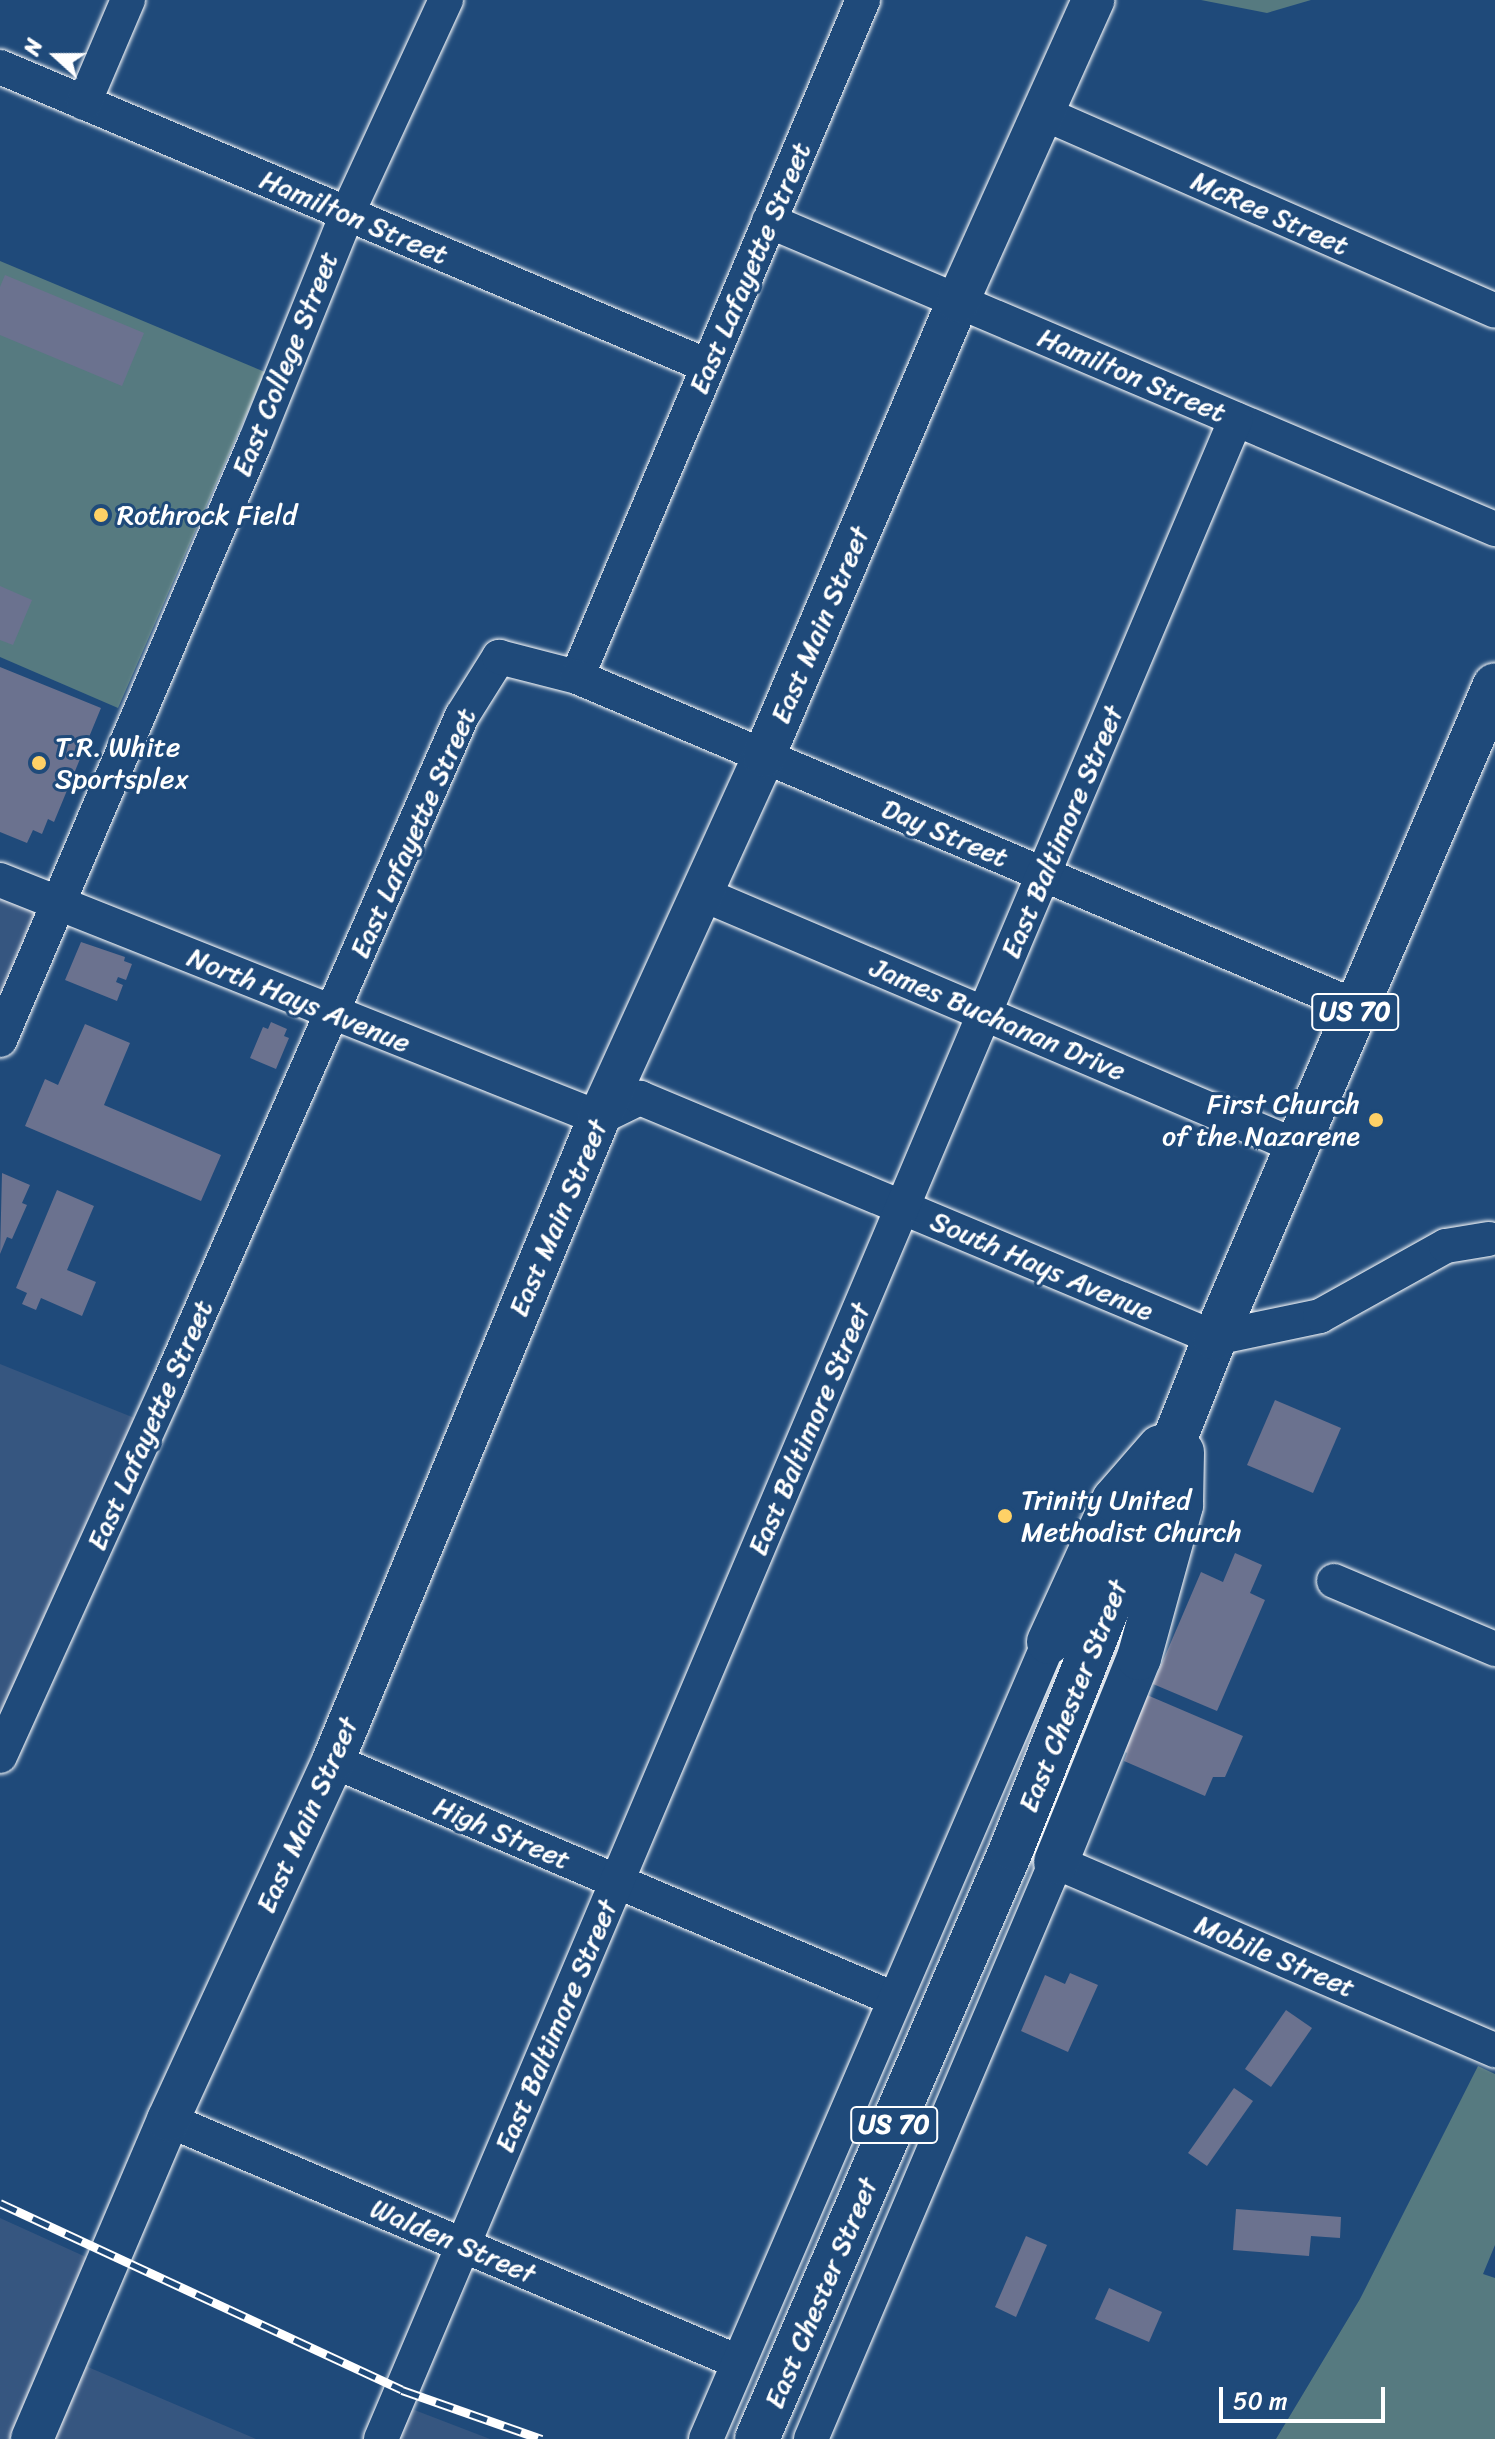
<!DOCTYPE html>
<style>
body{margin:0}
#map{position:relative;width:1495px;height:2439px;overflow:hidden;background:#1f4a7a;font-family:Sriracha,sans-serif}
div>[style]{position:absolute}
.built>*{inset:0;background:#365680}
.green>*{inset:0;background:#567a80}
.building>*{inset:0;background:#6b728f}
.roads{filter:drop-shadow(0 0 2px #fff) drop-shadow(0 0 2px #fff)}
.minor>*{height:34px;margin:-17px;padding:0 17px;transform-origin:17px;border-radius:17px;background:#1f4a7a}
.major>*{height:42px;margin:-21px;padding:0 21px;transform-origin:21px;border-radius:21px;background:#1f4a7a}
.highway>*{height:44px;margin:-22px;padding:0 22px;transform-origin:22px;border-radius:22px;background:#1f4a7a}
.rail>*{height:9px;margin-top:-4.5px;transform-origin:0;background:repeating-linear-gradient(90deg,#1f4a7a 0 18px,#fff 0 36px);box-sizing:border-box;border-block:2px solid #fff}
.dots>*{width:22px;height:22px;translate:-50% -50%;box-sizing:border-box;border:4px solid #1f4a7a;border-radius:50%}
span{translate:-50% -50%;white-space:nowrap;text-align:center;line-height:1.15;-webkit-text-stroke:6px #1f4a7a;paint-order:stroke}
.shield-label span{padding:2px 6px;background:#1f4a7a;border:2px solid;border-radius:6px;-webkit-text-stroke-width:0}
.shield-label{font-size:26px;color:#fff;font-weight:700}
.street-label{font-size:28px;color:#fff}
.poi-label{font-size:28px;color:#fff}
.left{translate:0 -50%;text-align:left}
.right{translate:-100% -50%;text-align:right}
.north{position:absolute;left:16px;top:16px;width:80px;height:80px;-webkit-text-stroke:6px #1f4a7a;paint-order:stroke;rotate:291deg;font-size:22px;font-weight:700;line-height:32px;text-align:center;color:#fff}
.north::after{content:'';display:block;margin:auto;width:28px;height:36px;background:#fff;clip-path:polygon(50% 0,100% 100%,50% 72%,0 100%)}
.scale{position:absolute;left:1219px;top:2387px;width:166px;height:36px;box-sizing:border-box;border:4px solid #fff;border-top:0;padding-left:10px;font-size:24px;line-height:28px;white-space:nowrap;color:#fff;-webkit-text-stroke:6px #1f4a7a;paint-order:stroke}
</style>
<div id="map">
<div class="built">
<div style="clip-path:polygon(0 892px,47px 911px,0 1020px)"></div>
<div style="clip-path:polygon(0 1364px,142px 1421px,0 1740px)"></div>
<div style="clip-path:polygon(0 2218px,97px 2262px,60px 2355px,256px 2439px,0 2439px)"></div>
<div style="clip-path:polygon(404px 2406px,490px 2439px,391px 2439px)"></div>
</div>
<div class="green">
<div style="clip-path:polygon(1201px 0,1311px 0,1267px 13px)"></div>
<div style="clip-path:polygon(0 261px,265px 372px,118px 708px,0 657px)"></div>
<div style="clip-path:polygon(1478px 2066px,1495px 2074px,1495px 2245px,1483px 2274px,1495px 2278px,1495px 2439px,1276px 2439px,1360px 2299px)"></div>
</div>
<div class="building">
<div style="clip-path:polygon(5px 275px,144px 333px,122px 386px,0 335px,0 287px)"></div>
<div style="clip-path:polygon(0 586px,32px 600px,13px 645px,0 640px)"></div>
<div style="clip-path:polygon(0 667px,101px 708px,54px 822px,48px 819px,42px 834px,33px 830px,27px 843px,0 832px)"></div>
<div style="clip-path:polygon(81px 942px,125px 957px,124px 961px,132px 964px,126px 980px,118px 977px,116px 982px,123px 985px,117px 1001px,65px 980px)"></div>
<div style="clip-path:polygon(271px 1022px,287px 1029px,284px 1036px,289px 1038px,276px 1069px,250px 1058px,263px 1027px,268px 1029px)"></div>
<div style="clip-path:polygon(85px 1024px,130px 1043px,104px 1105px,221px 1155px,201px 1201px,25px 1126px,45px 1079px,58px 1085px)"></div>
<div style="clip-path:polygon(2px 1173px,30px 1185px,22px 1203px,27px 1205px,12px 1239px,7px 1237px,0 1254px)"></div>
<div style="clip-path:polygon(57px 1190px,94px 1206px,67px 1270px,96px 1282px,82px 1316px,41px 1298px,36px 1310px,22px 1304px,27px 1293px,16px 1288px)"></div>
<div style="clip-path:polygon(1275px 1400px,1341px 1428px,1313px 1493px,1247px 1465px)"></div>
<div style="clip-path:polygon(1235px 1553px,1262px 1565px,1250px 1593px,1265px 1600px,1217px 1711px,1153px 1684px,1201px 1572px,1223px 1582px)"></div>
<div style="clip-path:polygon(1147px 1695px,1243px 1736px,1225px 1777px,1213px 1777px,1205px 1796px,1124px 1761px,1127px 1753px,1123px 1751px)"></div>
<div style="clip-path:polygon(1070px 1973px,1098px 1985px,1068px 2052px,1021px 2031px,1045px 1975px,1065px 1984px)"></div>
<div style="clip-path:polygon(1286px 2010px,1312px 2028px,1271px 2087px,1245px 2069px)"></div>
<div style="clip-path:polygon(1234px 2088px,1253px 2101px,1207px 2166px,1188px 2153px)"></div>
<div style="clip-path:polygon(1236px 2209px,1341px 2217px,1340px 2238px,1311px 2236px,1309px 2256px,1233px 2250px)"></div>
<div style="clip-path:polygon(1026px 2236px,1047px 2245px,1016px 2317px,995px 2307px)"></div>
<div style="clip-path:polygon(1109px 2288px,1162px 2312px,1149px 2342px,1095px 2319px)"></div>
</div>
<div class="roads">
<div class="minor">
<div style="left:0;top:67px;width:769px;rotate:22.9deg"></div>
<div style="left:84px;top:103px;width:112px;rotate:-66.9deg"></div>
<div style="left:1045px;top:114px;width:491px;rotate:23.6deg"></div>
<div style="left:769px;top:221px;width:789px;rotate:22.99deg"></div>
<div style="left:577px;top:677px;width:735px;rotate:-67.1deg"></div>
<div style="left:0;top:880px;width:645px;rotate:21.67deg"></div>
<div style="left:599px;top:1118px;width:46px;rotate:-26deg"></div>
<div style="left:640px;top:1098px;width:623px;rotate:22.66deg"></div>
<div style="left:1215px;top:1338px;width:107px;rotate:-11.8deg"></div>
<div style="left:1320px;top:1316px;width:144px;rotate:-29.1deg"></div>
<div style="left:1446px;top:1246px;width:43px;rotate:-9.5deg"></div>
<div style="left:700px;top:893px;width:647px;rotate:23deg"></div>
<div style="left:0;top:1040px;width:650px;rotate:-66.91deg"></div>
<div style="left:255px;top:442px;width:246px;rotate:-68deg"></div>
<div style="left:347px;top:214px;width:236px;rotate:-65.2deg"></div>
<div style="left:1334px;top:1581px;width:175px;rotate:22.9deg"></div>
<div style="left:0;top:1756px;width:404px;rotate:-65.6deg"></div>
<div style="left:167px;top:1388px;width:734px;rotate:-66.3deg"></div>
<div style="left:462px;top:716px;width:70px;rotate:-57.9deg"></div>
<div style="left:499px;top:657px;width:81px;rotate:14.4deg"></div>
<div style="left:577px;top:677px;width:847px;rotate:22.93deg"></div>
<div style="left:333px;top:1761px;width:607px;rotate:22.98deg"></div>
<div style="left:168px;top:2120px;width:619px;rotate:23deg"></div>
<div style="left:381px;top:2439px;width:2193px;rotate:-67.06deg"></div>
<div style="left:706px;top:2439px;width:868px;rotate:-66.71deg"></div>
<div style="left:811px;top:2439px;width:627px;rotate:-66.99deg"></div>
<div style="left:1056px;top:1862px;width:478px;rotate:23.2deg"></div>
</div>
<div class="major">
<div style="left:32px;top:2439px;width:347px;rotate:-66.9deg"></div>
<div style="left:168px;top:2120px;width:395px;rotate:-65.3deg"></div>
<div style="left:333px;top:1761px;width:696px;rotate:-67.53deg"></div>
<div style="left:599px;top:1118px;width:398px;rotate:-65.5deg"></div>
<div style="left:764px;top:756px;width:495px;rotate:-66.9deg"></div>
<div style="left:958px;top:301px;width:330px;rotate:-65.8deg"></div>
</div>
<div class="highway">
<div style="left:1049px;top:1642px;width:156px;rotate:-65.4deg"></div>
<div style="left:1114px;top:1500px;width:70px;rotate:-49deg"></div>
<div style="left:1056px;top:1862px;width:220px;rotate:-67.9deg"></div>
<div style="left:1139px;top:1658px;width:159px;rotate:-74.6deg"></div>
<div style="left:1181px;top:1505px;width:53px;rotate:-88.9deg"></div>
<div style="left:757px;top:2439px;width:644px;rotate:-66.66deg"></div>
<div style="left:1012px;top:1848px;width:549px;rotate:-68.3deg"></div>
<div style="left:1215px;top:1338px;width:710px;rotate:-66.79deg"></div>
</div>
</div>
<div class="rail">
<div style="left:0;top:2203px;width:443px;rotate:24.9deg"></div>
<div style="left:402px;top:2390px;width:148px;rotate:19.3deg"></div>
</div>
<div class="dots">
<div style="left:101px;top:515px;background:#ffd166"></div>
<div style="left:39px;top:763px;background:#ffd166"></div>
<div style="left:1376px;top:1120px;background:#ffd166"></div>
<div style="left:1005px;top:1516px;background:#ffd166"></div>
</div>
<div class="shield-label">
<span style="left:1355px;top:1012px">US 70</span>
<span style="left:894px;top:2125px">US 70</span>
</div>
<div class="street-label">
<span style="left:1270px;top:213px;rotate:24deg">McRee Street</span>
<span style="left:354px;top:217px;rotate:23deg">Hamilton Street</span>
<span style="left:750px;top:268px;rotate:-67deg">East Lafayette Street</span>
<span style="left:285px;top:364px;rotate:-68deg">East College Street</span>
<span style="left:1132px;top:375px;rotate:23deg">Hamilton Street</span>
<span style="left:820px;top:625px;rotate:-67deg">East Main Street</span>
<span style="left:1062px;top:832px;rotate:-67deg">East Baltimore Street</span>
<span style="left:413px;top:833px;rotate:-66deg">East Lafayette Street</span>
<span style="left:945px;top:833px;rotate:23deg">Day Street</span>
<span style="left:299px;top:1000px;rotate:22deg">North Hays Avenue</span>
<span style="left:998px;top:1019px;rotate:23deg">James Buchanan Drive</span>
<span style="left:558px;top:1218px;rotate:-67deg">East Main Street</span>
<span style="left:1042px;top:1266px;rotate:23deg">South Hays Avenue</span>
<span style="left:150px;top:1425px;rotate:-66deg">East Lafayette Street</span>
<span style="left:809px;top:1429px;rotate:-67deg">East Baltimore Street</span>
<span style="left:1073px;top:1696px;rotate:-68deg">East Chester Street</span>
<span style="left:307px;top:1815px;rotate:-66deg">East Main Street</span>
<span style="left:502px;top:1833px;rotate:23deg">High Street</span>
<span style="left:1275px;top:1956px;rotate:23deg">Mobile Street</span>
<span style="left:556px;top:2026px;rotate:-67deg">East Baltimore Street</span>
<span style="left:453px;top:2241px;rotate:23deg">Walden Street</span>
<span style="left:821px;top:2293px;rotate:-67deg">East Chester Street</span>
</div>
<div class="poi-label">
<span class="left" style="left:117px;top:515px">Rothrock Field</span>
<span class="left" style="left:55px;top:763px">T.R. White<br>Sportsplex</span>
<span class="right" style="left:1360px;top:1120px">First Church<br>of the Nazarene</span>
<span class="left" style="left:1021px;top:1516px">Trinity United<br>Methodist Church</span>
</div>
<div class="north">N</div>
<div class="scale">50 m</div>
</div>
